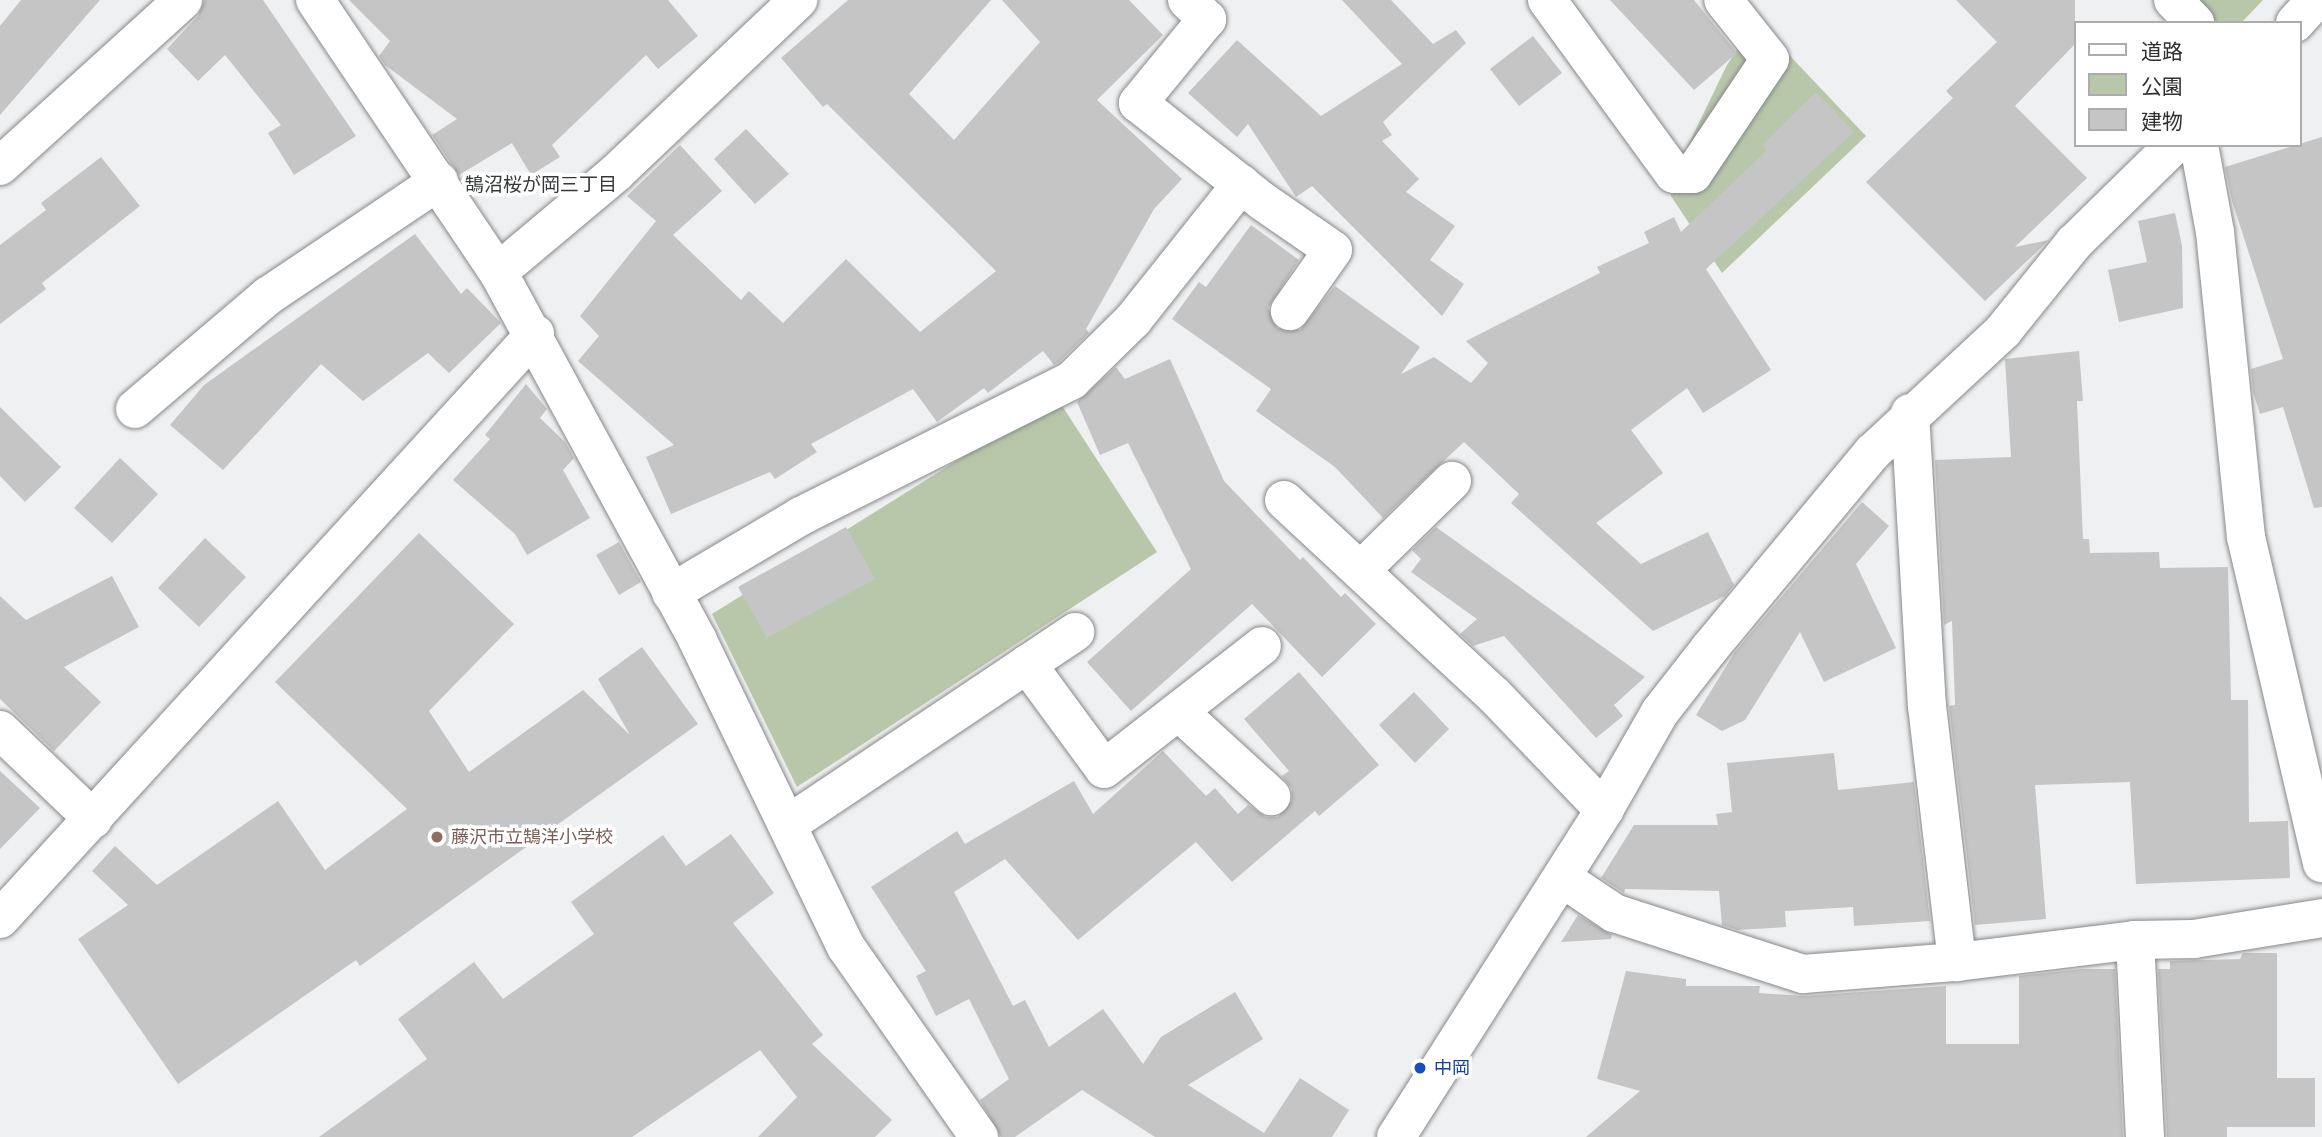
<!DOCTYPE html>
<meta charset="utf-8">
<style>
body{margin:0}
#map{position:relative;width:2322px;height:1137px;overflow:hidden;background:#eff0f1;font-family:Raleway,"Noto Sans JP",sans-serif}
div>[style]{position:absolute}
.green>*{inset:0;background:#b8c7aa}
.building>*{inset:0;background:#c5c5c6}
.roads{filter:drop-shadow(0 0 2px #87888a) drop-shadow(0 0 2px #87888a)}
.minor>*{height:38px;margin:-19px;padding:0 19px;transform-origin:19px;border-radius:19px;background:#fff}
.dots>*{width:19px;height:19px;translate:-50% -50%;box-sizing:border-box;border:4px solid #fff;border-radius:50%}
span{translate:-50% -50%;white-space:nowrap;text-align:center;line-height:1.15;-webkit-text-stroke:7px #fff;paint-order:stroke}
.education-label{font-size:18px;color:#785e54}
.left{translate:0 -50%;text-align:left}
.transit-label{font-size:18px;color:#164399}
.neighbourhood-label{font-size:19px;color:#353738}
.legend{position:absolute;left:2074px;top:21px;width:228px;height:126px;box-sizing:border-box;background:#fff;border:2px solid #acacad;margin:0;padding:9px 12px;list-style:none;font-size:21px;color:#303031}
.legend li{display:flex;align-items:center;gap:14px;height:35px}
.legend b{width:35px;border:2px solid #acacad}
</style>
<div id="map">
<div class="green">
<div style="clip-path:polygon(2193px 0,2263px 0,2241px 23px,2214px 23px)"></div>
<div style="clip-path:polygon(1757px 21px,1866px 136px,1722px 273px,1671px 196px,1674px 174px,1727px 65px)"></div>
<div style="clip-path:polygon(1057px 398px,1157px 552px,797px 787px,712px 614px)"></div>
</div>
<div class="building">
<div style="clip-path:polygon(21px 0,100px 0,0 115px,0 26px)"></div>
<div style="clip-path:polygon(204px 0,263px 0,356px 136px,294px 175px,268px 133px,281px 125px,225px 55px,198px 81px,167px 49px,198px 16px)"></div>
<div style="clip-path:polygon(349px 0,668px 0,698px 36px,658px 69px,646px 55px,552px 145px,560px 157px,531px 175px,512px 143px,459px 175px,432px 135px,457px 119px,385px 65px,379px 56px,390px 41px)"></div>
<div style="clip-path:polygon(848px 0,991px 0,909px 94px,954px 140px,1040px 42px,1002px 0,1129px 0,1163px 35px,1097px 100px,1182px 179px,1154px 209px,1086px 329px,1089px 333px,1059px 362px,1054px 365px,1043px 351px,988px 393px,984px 388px,937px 422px,913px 389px,811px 444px,817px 452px,775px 479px,770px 472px,671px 514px,646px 457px,674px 445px,578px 361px,599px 336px,580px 316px,656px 221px,627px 196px,680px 145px,722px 191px,673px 235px,741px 300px,749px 291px,783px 323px,846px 259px,920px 332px,996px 271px,827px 104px,823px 107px,781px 58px)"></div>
<div style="clip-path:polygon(1342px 0,1391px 0,1433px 44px,1456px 30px,1466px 43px,1383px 122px,1392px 135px,1382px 141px,1419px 179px,1406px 192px,1455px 226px,1430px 260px,1464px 284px,1442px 316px,1312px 186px,1296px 197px,1248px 124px,1237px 137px,1188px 93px,1237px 40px,1321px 116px,1402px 64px)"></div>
<div style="clip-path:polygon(1610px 0,1694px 0,1737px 53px,1694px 90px)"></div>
<div style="clip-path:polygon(1956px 0,2075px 0,2075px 44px,2015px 106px,2087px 178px,2015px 247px,2049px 240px,1985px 301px,1866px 182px,1953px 98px,1946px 91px,1997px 42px)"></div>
<div style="clip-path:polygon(1533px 36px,1562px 73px,1519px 106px,1490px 69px)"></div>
<div style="clip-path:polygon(1816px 92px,1854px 132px,1706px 269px,1771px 370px,1703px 413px,1687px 388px,1631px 430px,1663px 473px,1596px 523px,1641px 564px,1708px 532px,1734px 585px,1725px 596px,1653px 631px,1511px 503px,1519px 494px,1464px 442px,1383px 518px,1335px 467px,1256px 411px,1271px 389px,1172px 319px,1199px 282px,1206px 287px,1251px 225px,1299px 260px,1268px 308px,1277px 328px,1300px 330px,1335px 286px,1420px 347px,1401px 374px,1434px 357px,1471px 383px,1488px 363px,1466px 341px,1600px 273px,1597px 267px,1649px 243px,1644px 232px,1674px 217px,1681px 232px,1767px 150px,1762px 145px)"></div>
<div style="clip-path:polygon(746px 129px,789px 174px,755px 204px,714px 159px)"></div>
<div style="clip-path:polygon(2322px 137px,2322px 507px,2314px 508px,2283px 407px,2260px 414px,2253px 392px,2251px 369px,2283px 359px,2232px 201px,2225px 167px)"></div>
<div style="clip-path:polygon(101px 157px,140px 206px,42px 283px,46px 289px,0 324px,0 245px,46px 210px,41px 203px)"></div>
<div style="clip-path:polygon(2175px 213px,2182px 246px,2183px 308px,2119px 322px,2108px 270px,2147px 262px,2138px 221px)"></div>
<div style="clip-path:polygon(415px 234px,461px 294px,467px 288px,501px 323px,449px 373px,428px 353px,363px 401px,321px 364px,223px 470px,170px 425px,204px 385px)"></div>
<div style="clip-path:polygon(2079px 351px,2083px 401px,2077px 401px,2083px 539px,2089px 539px,2090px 553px,2159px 552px,2160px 568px,2228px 567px,2231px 700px,2248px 700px,2249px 822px,2288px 821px,2290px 878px,2136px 884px,2130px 782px,2035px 785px,2046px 919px,1975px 925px,1949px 706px,1955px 705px,1952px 621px,1944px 625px,1935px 460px,2011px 457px,2005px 359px)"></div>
<div style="clip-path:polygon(1170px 359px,1224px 481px,1300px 560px,1303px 557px,1341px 597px,1345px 593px,1376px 624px,1322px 677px,1252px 604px,1131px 711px,1087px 662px,1191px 569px,1128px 443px,1100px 455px,1077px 402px,1116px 367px,1125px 379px)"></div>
<div style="clip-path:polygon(526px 384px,547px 409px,540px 418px,565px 442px,574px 458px,563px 470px,590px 518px,527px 555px,515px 534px,453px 480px,490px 439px,485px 435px)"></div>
<div style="clip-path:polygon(0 407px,61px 467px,25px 502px,0 476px)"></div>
<div style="clip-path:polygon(120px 458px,158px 494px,112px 543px,74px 508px)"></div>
<div style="clip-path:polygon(1862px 502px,1889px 526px,1856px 564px,1896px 648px,1824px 682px,1800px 632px,1745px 720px,1722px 731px,1696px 715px,1735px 652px)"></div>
<div style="clip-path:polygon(846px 527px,875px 579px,767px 638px,738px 587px)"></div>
<div style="clip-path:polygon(1436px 527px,1645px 677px,1614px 705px,1623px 716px,1596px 738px,1504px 636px,1473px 646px,1460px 634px,1477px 619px,1411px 572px,1421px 559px,1412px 550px)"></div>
<div style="clip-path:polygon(419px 533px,514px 624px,429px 711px,469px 772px,583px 690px,630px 735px,598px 679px,642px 647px,698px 724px,360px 966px,356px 960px,178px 1084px,78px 939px,128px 905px,92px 871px,115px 846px,157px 885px,278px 801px,325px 870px,407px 809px,275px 682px)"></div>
<div style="clip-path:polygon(205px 538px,246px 577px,199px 627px,158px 588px)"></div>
<div style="clip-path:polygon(619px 542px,641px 582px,619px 595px,596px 555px)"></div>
<div style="clip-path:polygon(112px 576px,139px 627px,64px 667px,101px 702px,54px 751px,0 699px,0 596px,26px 620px)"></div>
<div style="clip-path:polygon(1299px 672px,1379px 765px,1319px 816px,1315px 811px,1232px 882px,1196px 842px,1078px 940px,1005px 859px,954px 892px,1013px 1006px,1025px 1000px,1049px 1047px,1103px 1009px,1143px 1064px,1161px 1037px,1235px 992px,1263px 1039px,1188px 1085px,1264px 1133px,1300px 1078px,1349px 1110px,1332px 1137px,1155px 1137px,1082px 1090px,1015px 1137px,1001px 1137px,980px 1100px,1009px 1079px,969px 999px,936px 1016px,916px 976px,926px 971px,871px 887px,957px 831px,965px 844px,1074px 781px,1093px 814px,1163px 751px,1206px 796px,1215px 788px,1238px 814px,1248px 805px,1266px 817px,1278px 817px,1292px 801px,1292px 789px,1282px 776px,1289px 771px,1244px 719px)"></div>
<div style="clip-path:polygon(1414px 692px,1449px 729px,1415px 763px,1379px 725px)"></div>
<div style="clip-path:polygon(1834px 753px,1838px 790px,1914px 782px,1930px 921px,1854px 926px,1853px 907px,1785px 911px,1786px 927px,1738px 930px,1722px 925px,1719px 891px,1625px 889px,1624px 893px,1601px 878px,1634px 825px,1718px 825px,1716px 814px,1732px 812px,1727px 763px)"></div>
<div style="clip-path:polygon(0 771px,40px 808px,0 849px)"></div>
<div style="clip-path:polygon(731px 834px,774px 893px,733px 923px,823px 1035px,812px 1044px,892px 1120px,875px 1137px,758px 1137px,797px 1097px,760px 1050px,632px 1137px,319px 1137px,427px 1059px,398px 1019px,474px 962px,503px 999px,594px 934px,571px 902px,663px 835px,686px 866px)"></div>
<div style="clip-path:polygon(1578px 915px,1612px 935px,1611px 939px,1561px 942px)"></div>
<div style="clip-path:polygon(2243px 953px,2277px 953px,2277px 1078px,2315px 1078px,2315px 1127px,2227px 1127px,2227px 1137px,2167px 1137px,2158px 969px,2170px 969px,2170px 961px,2240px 959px)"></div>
<div style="clip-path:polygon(2082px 969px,2115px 969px,2123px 1137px,1586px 1137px,1640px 1091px,1597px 1079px,1626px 971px,1686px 979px,1686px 986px,1760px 986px,1759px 993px,1804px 996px,1946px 986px,1946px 1044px,2019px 1044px,2019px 976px)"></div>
</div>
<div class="roads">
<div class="minor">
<div style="left:315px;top:0;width:328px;rotate:56.1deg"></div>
<div style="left:498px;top:272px;width:420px;rotate:61.5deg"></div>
<div style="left:698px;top:641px;width:340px;rotate:64.2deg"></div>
<div style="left:846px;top:947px;width:232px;rotate:55deg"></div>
<div style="left:1187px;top:0;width:28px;rotate:44deg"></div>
<div style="left:1207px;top:19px;width:109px;rotate:129.4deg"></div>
<div style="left:1138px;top:103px;width:158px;rotate:38.3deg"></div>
<div style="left:1262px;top:201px;width:86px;rotate:34.6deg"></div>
<div style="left:1333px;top:250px;width:75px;rotate:125.2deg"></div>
<div style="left:1547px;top:0;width:215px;rotate:53.9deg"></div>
<div style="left:1674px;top:174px;width:19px"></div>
<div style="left:1693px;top:174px;width:138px;rotate:-56.2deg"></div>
<div style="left:1770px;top:59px;width:75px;rotate:-128.5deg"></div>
<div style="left:2173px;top:0;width:32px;rotate:46deg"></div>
<div style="left:2295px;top:23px;width:31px;rotate:-48deg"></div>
<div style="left:2199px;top:145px;width:88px;rotate:79.6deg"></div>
<div style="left:2215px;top:232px;width:307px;rotate:84.2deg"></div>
<div style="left:2246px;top:537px;width:335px;rotate:76.9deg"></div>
<div style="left:0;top:166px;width:247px;rotate:-42.2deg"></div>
<div style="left:498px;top:272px;width:155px;rotate:-40deg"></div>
<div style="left:617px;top:172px;width:250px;rotate:-43.5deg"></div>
<div style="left:135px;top:409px;width:175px;rotate:-40.4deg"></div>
<div style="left:268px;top:296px;width:206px;rotate:-33.9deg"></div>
<div style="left:1910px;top:413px;width:293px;rotate:86.7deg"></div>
<div style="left:1927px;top:706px;width:258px;rotate:83.3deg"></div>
<div style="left:1284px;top:500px;width:288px;rotate:42.9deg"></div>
<div style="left:1495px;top:696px;width:158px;rotate:46.3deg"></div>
<div style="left:1362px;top:569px;width:126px;rotate:-44.4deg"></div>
<div style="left:671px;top:593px;width:151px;rotate:-30.6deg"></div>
<div style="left:801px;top:516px;width:303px;rotate:-26.6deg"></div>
<div style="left:1072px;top:380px;width:86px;rotate:-44.5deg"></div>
<div style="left:1133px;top:320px;width:174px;rotate:-51.5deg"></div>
<div style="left:1027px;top:664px;width:130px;rotate:53.7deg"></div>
<div style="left:1104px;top:769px;width:200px;rotate:-37.9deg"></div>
<div style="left:1179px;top:712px;width:125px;rotate:42.4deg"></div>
<div style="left:0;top:730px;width:129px;rotate:43.7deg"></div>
<div style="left:787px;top:825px;width:347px;rotate:-33.8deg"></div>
<div style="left:1562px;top:878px;width:63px;rotate:33.9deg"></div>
<div style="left:1614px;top:913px;width:199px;rotate:17.9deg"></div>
<div style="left:1803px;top:974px;width:154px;rotate:-4.5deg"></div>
<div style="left:1957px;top:962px;width:179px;rotate:-7deg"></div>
<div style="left:2135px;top:940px;width:59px;rotate:-1deg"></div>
<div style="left:2194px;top:939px;width:130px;rotate:-9.3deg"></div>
<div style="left:0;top:919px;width:793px;rotate:-47.56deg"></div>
<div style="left:2135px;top:940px;width:197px;rotate:87.1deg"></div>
<div style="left:1396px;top:1137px;width:388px;rotate:-57.5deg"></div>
<div style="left:1604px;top:810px;width:113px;rotate:-60.3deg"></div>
<div style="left:1660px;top:712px;width:81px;rotate:-52deg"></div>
<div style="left:1710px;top:648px;width:255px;rotate:-50.3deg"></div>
<div style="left:1873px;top:452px;width:178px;rotate:-42.9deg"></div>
<div style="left:2003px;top:331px;width:113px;rotate:-51.1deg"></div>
<div style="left:2074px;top:243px;width:140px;rotate:-44.4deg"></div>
</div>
</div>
<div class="dots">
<div style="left:437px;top:837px;background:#8d6e63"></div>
<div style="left:1420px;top:1068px;background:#1a4fb4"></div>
</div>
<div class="education-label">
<span class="left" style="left:451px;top:837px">藤沢市立鵠洋小学校</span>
</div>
<div class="transit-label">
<span class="left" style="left:1434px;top:1068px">中岡</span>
</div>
<div class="neighbourhood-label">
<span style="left:541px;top:185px">鵠沼桜が岡三丁目</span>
</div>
<ul class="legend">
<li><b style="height:9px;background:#fff"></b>道路</li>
<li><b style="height:19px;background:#b8c7aa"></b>公園</li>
<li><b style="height:19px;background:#c5c5c6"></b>建物</li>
</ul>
</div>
